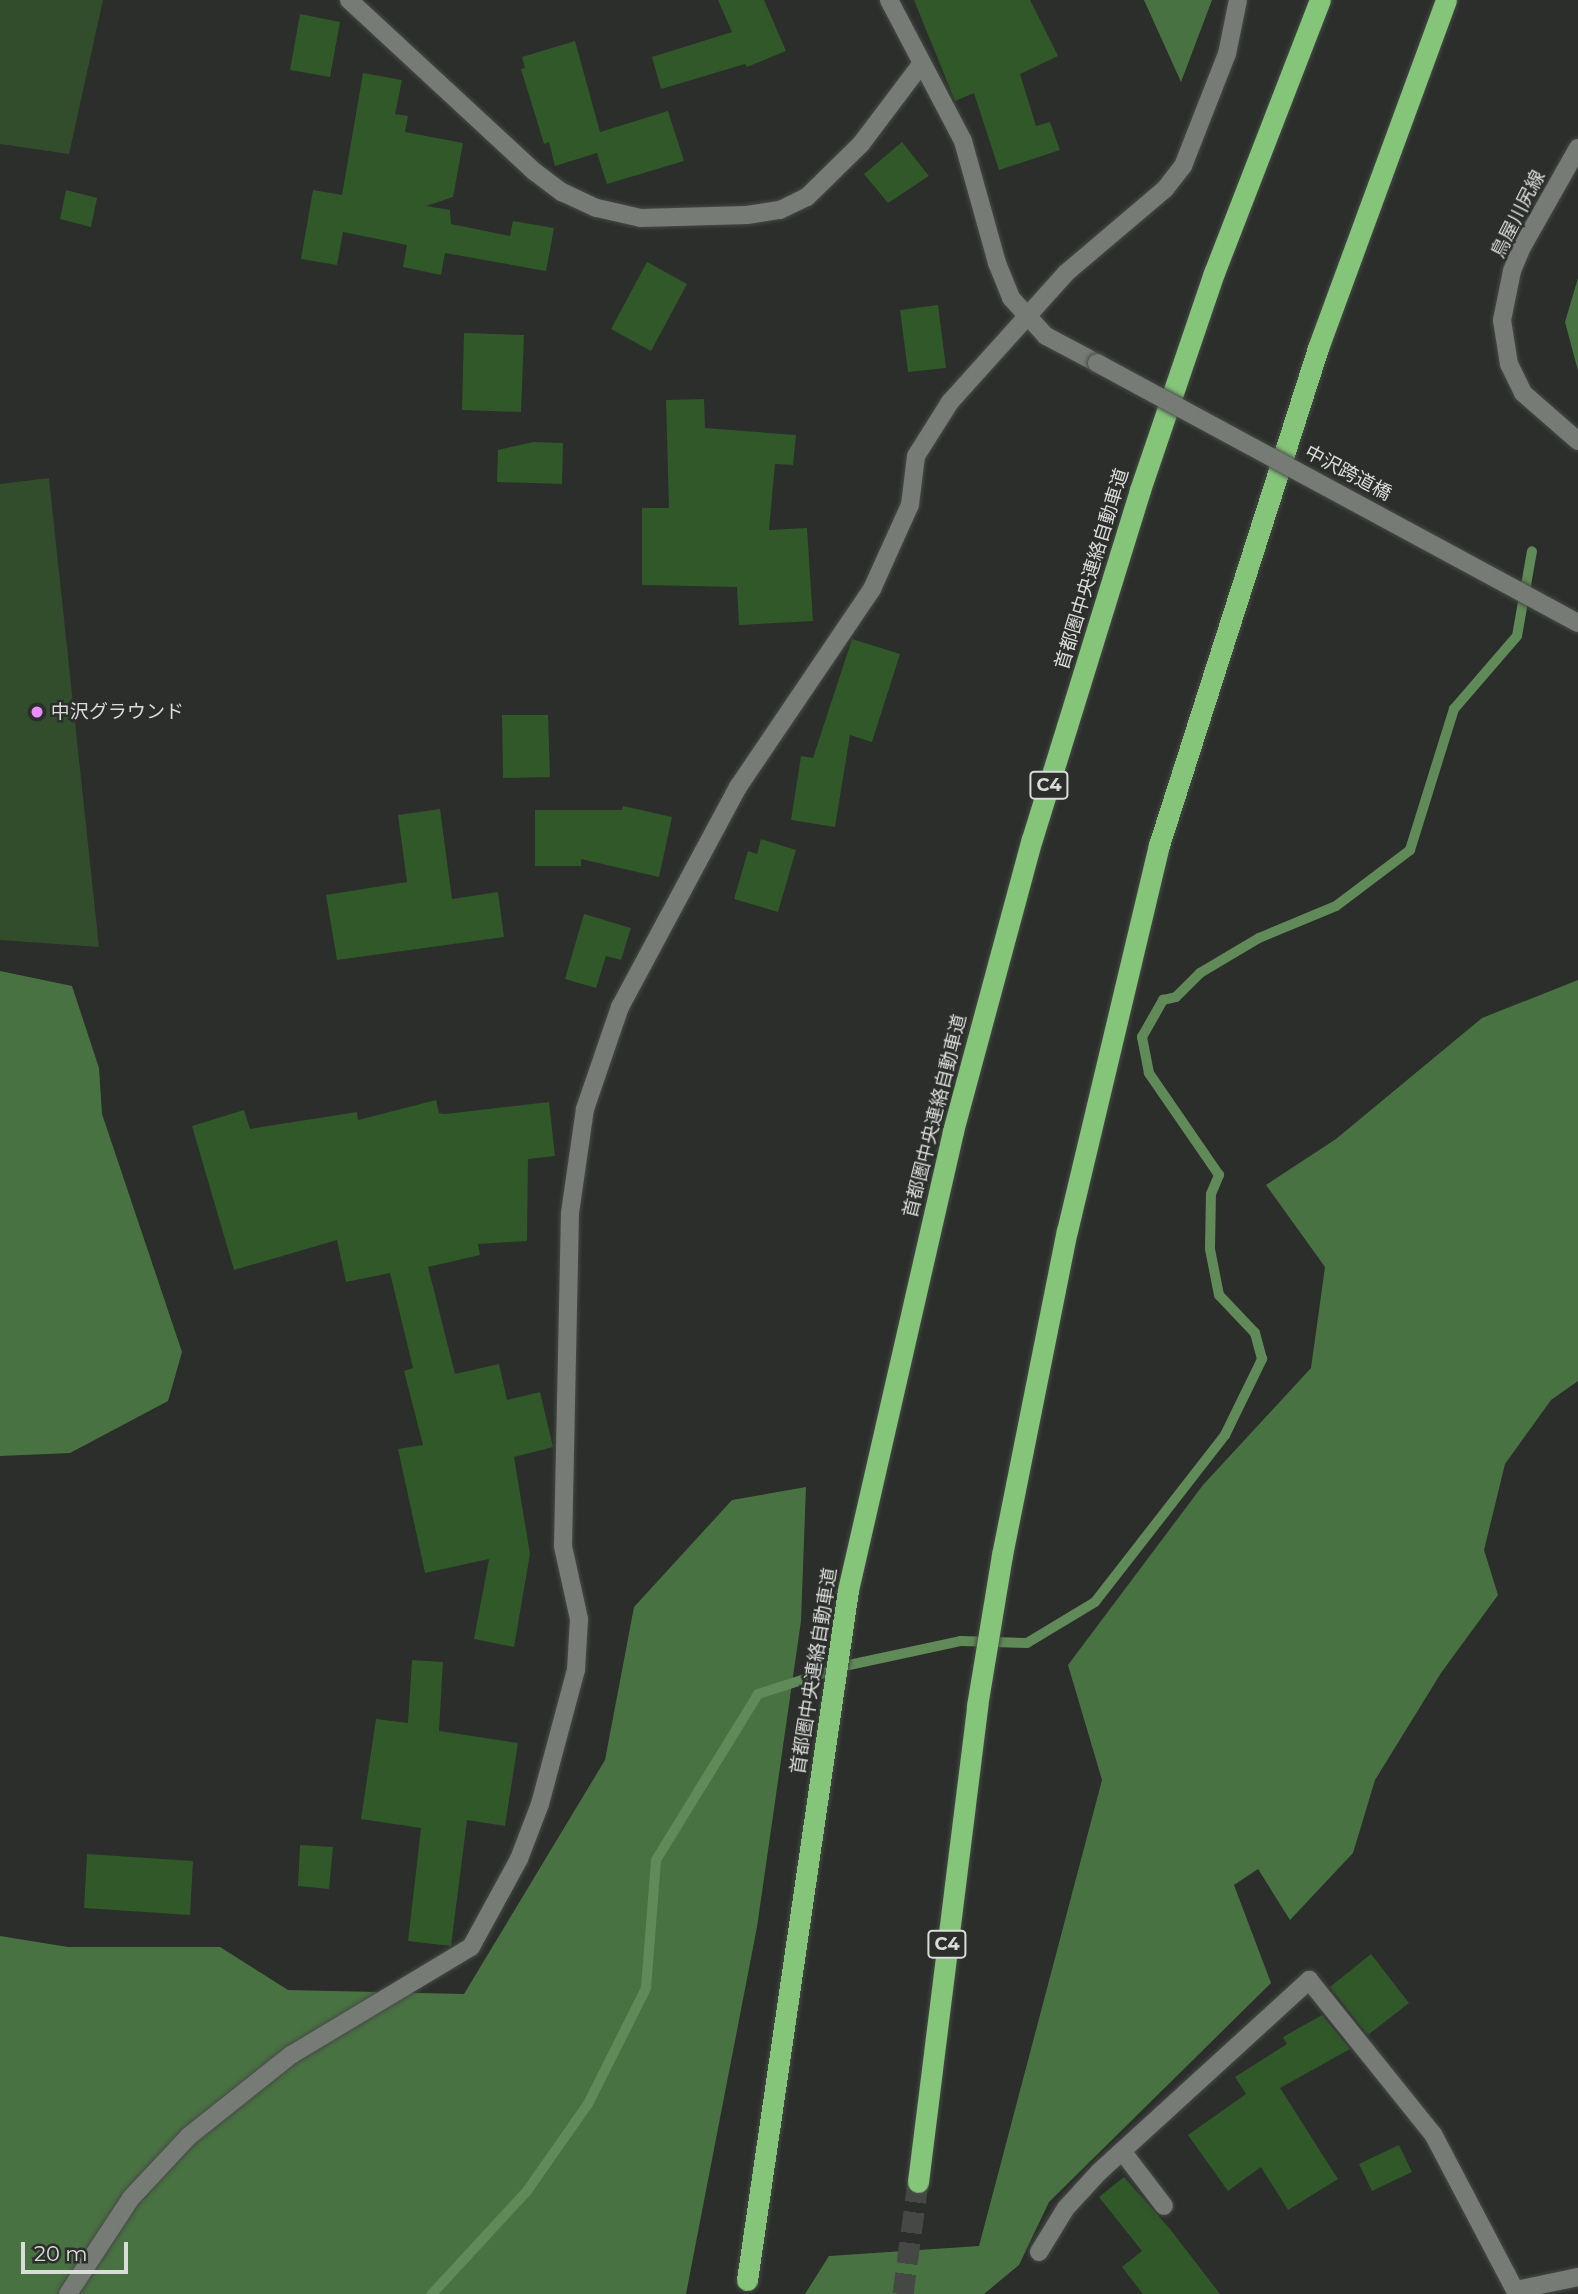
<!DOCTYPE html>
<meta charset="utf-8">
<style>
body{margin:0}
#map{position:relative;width:1578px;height:2294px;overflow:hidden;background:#2b2e2a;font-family:Montserrat,"Noto Sans JP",sans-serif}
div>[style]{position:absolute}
.green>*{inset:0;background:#314d2c}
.forest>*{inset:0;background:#497242}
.stream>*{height:10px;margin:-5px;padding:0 5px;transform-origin:5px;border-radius:5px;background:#608a58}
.building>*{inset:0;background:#305829}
.highway-tunnel>*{height:21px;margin-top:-10.5px;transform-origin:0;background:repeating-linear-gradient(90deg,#454844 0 21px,transparent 0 31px)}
.roads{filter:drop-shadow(0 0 2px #464a46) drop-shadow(0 0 2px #464a46)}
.street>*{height:18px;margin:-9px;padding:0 9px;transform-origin:9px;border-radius:9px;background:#777b76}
.secondary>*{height:18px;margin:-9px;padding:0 9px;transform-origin:9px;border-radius:9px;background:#777b76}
.highway>*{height:21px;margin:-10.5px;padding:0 10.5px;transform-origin:10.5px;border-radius:10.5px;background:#85c57a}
.bridges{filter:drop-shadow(0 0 2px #464a46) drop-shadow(0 0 2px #464a46)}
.street-bridge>*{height:18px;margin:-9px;padding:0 9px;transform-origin:9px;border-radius:9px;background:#777b76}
.dots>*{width:19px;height:19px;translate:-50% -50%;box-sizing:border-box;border:4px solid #2b2e2a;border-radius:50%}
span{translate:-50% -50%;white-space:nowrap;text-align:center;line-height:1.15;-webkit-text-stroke:5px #2b2e2a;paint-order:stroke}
.shield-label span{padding:2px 5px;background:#2b2e2a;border:2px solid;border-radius:5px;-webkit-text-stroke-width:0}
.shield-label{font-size:18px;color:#d9dcd9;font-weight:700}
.street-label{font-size:19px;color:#d9dcd9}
.poi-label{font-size:19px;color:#d9dcd9}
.left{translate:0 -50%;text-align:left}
.scale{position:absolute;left:21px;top:2242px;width:107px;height:32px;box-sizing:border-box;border:4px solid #d9dcd9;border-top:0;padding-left:9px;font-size:21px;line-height:24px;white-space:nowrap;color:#d9dcd9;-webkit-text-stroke:5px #2b2e2a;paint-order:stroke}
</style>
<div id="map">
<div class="green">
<div style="clip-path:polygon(0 0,103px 0,69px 154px,0 144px)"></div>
<div style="clip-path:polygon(49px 478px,99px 947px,0 940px,0 484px)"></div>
</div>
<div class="forest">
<div style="clip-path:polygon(1144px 0,1212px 0,1181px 82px)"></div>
<div style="clip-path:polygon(1578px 278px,1578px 371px,1565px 322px)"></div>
<div style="clip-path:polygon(0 971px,72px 986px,99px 1068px,102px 1114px,182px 1352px,168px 1401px,70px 1453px,0 1456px)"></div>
<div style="clip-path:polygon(1578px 980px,1578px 1381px,1551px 1400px,1505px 1464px,1484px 1550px,1498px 1595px,1441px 1673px,1375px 1780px,1353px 1853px,1290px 1920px,1258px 1869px,1234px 1885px,1271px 1983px,1049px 2202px,1019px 2265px,984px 2294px,805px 2294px,829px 2256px,979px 2246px,1102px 1780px,1068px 1665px,1203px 1485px,1311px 1368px,1325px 1267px,1266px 1185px,1336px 1139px,1482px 1018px)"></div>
<div style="clip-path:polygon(806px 1487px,801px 1621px,757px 1927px,686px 2294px,0 2294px,0 1936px,68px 1947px,220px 1947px,288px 1990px,464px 1994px,605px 1760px,634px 1607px,732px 1500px)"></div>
</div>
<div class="stream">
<div style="left:432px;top:2294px;width:140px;rotate:-47.3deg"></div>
<div style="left:527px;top:2191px;width:106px;rotate:-55deg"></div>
<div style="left:588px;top:2104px;width:130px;rotate:-63.4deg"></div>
<div style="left:646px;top:1988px;width:128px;rotate:-85.5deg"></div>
<div style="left:656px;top:1860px;width:195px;rotate:-58.4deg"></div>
<div style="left:758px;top:1694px;width:96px;rotate:-17.7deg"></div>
<div style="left:849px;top:1665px;width:115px;rotate:-12.1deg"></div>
<div style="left:961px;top:1641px;width:66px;rotate:1.7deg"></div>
<div style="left:1027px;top:1643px;width:79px;rotate:-31.1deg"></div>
<div style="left:1095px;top:1602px;width:212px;rotate:-52.1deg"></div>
<div style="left:1225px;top:1435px;width:85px;rotate:-64deg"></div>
<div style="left:1262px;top:1359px;width:27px;rotate:-105deg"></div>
<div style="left:1255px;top:1333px;width:52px;rotate:-133.5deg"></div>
<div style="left:1219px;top:1295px;width:47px;rotate:-101.1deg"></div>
<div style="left:1210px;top:1249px;width:55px;rotate:-89deg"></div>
<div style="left:1211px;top:1194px;width:21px;rotate:-67deg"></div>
<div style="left:1219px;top:1175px;width:124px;rotate:-124.5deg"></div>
<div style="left:1149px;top:1073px;width:37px;rotate:-101deg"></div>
<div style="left:1142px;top:1037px;width:43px;rotate:-60.4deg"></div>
<div style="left:1163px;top:1000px;width:13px;rotate:-13deg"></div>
<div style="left:1176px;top:997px;width:34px;rotate:-45deg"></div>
<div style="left:1200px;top:973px;width:69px;rotate:-30.7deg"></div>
<div style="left:1259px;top:938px;width:83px;rotate:-22.6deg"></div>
<div style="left:1336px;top:906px;width:93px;rotate:-37.1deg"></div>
<div style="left:1410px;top:850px;width:148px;rotate:-72.7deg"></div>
<div style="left:1454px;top:709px;width:96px;rotate:-49.2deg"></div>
<div style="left:1517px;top:636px;width:86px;rotate:-80deg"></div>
</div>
<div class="building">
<div style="clip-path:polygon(718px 0,764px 0,786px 51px,747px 67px,745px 64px,661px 89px,652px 57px,732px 32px)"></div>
<div style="clip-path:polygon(914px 0,1030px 0,1058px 56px,1020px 74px,1036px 126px,1050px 122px,1060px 150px,999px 170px,974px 93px,955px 101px)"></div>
<div style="clip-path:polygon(300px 14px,340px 22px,330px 77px,290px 70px)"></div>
<div style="clip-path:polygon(575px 41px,600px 132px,668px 111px,684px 161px,607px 184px,597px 153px,555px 166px,549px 142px,544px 144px,521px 69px,525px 68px,522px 57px)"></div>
<div style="clip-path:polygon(363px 73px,402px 80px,395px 114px,408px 116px,405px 132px,463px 143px,453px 197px,426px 206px,450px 210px,451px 224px,510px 236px,513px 221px,554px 228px,546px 271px,445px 253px,441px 275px,403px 267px,407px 245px,343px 232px,337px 265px,301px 259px,313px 190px,342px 195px)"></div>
<div style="clip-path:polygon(902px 142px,929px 176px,888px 203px,864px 174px)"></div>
<div style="clip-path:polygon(66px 190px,97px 198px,91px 227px,60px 219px)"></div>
<div style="clip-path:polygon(647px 262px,687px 284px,651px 351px,611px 329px)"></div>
<div style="clip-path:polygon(938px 305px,946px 368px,908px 372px,900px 310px)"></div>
<div style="clip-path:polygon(464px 333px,524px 335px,521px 412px,462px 410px)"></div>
<div style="clip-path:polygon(704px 399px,705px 428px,796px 435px,793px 465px,775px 464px,769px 530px,807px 528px,813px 621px,739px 625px,737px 587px,642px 585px,642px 508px,669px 508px,666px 400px)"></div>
<div style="clip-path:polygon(533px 442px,563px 443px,562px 484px,497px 482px,498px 450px)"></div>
<div style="clip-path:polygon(852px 639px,900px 654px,872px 742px,850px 735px,835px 827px,791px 820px,801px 756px,813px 758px)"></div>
<div style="clip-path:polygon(502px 715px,548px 715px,550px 777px,503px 778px)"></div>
<div style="clip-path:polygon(623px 806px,672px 817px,659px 877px,581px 859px,581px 866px,535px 866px,535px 810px,622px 810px)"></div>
<div style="clip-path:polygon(440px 809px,452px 899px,498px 892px,504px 937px,337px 960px,326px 895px,407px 882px,398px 815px)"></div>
<div style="clip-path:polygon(761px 839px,796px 850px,778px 912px,734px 899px,748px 851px,757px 854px)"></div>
<div style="clip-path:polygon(584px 914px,631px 928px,621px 960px,606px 956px,596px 988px,565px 979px)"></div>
<div style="clip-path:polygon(436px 1100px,439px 1113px,445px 1114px,549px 1102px,555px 1156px,528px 1159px,527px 1241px,478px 1244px,480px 1255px,428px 1267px,455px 1374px,499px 1364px,507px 1400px,540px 1392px,553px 1447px,514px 1457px,530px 1554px,514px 1647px,474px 1639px,489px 1559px,425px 1573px,398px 1449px,423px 1445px,404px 1371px,413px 1368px,390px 1273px,346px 1282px,337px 1240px,234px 1270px,192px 1126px,244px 1110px,250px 1129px,357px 1112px,358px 1120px)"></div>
<div style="clip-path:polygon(412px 1660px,443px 1662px,439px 1731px,518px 1743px,505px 1826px,467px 1820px,451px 1946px,408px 1941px,421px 1828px,361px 1819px,376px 1719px,408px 1723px)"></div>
<div style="clip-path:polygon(300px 1845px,333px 1847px,329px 1889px,298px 1886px)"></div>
<div style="clip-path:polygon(87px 1854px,193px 1861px,190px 1915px,84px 1908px)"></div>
<div style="clip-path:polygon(1371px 1954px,1409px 2003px,1368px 2035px,1330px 1987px)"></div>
<div style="clip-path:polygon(1322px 2015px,1350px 2049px,1280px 2088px,1338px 2179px,1288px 2210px,1261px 2167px,1228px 2191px,1188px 2135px,1246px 2094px,1235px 2077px,1287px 2044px,1283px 2037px)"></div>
<div style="clip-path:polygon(1399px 2145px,1412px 2172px,1372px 2191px,1359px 2164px)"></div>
<div style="clip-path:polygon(1124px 2177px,1170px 2229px,1220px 2294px,1143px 2294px,1122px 2267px,1142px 2251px,1099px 2197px)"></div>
</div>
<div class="highway-tunnel">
<div style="left:903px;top:2294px;width:113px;rotate:-82.4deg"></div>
</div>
<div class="roads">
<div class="street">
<div style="left:349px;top:0;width:253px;rotate:42.8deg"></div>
<div style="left:535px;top:172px;width:34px;rotate:37deg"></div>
<div style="left:562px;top:192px;width:38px;rotate:25deg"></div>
<div style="left:597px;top:208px;width:45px;rotate:12.8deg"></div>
<div style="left:641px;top:218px;width:106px;rotate:-1.6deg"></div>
<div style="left:747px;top:215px;width:33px;rotate:-9deg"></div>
<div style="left:780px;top:210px;width:30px;rotate:-26deg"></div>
<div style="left:807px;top:197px;width:76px;rotate:-44.5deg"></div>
<div style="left:861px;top:144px;width:101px;rotate:-53deg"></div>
<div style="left:889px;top:0;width:159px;rotate:62.3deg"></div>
<div style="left:963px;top:141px;width:127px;rotate:74.4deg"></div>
<div style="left:997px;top:263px;width:38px;rotate:68deg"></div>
<div style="left:1011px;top:298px;width:52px;rotate:47.4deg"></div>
<div style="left:1046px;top:336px;width:58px;rotate:27.9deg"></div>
<div style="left:1122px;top:2151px;width:69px;rotate:52.6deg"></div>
<div style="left:1039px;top:2252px;width:52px;rotate:-58.5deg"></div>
<div style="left:1066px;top:2208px;width:49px;rotate:-47.5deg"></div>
<div style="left:1099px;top:2172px;width:285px;rotate:-42.4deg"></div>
<div style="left:1309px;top:1980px;width:198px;rotate:51.2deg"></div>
<div style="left:1433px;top:2134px;width:181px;rotate:62.3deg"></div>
<div style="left:1516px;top:2290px;width:63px;rotate:-11.8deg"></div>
<div style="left:68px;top:2294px;width:115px;rotate:-56.7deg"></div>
<div style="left:131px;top:2198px;width:85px;rotate:-46.9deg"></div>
<div style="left:189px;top:2136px;width:130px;rotate:-38.5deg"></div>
<div style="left:291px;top:2055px;width:210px;rotate:-31deg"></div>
<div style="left:471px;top:1947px;width:100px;rotate:-61.4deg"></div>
<div style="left:519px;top:1859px;width:59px;rotate:-69.1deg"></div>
<div style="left:540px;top:1804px;width:139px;rotate:-75deg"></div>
<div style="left:576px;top:1670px;width:51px;rotate:-86.6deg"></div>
<div style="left:579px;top:1619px;width:75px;rotate:-102.4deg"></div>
<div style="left:563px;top:1546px;width:333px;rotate:-88.8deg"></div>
<div style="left:570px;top:1213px;width:105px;rotate:-81.8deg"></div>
<div style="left:585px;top:1109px;width:108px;rotate:-71.1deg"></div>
<div style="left:620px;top:1007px;width:250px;rotate:-61.8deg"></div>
<div style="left:738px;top:787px;width:239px;rotate:-55.9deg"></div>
<div style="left:872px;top:589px;width:92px;rotate:-65.7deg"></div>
<div style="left:910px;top:505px;width:49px;rotate:-83deg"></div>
<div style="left:916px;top:456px;width:64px;rotate:-57.8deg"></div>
<div style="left:950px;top:402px;width:173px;rotate:-48deg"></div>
<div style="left:1066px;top:273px;width:130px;rotate:-40.3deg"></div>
<div style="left:1165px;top:189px;width:29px;rotate:-52deg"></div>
<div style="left:1183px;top:166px;width:120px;rotate:-68.6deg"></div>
<div style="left:1227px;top:54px;width:55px;rotate:-78.5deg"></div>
</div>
<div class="secondary">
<div style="left:1578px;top:148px;width:114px;rotate:119.5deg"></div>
<div style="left:1522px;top:247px;width:26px;rotate:113deg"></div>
<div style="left:1512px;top:271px;width:50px;rotate:101.5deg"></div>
<div style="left:1502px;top:320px;width:45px;rotate:81deg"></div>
<div style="left:1509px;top:364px;width:32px;rotate:64deg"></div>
<div style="left:1523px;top:393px;width:73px;rotate:41.1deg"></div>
</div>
<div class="highway">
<div style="left:918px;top:2182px;width:480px;rotate:-82.9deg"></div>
<div style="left:977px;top:1706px;width:153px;rotate:-80.6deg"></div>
<div style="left:1002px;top:1555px;width:330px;rotate:-78.7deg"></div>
<div style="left:1067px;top:1231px;width:397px;rotate:-76.6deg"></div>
<div style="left:1159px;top:845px;width:522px;rotate:-72.26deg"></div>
<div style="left:1318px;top:348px;width:371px;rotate:-69.8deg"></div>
<div style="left:747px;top:2280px;width:697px;rotate:-81.67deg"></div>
<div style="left:848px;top:1590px;width:471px;rotate:-77.1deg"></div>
<div style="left:953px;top:1131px;width:302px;rotate:-74.9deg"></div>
<div style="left:1032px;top:839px;width:365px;rotate:-72.8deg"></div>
<div style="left:1140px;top:490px;width:229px;rotate:-71.2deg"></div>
<div style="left:1214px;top:273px;width:293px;rotate:-68.8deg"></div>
</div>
</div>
<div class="bridges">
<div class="street-bridge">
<div style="left:1097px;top:363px;width:547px;rotate:28.39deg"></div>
</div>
</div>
<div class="dots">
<div style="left:37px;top:712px;background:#ea8dfd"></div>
</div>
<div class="shield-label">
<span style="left:1049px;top:785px">C4</span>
<span style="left:947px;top:1944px">C4</span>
</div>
<div class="street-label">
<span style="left:1518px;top:214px;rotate:-63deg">鳥屋川尻線</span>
<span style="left:1348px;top:473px;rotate:28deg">中沢跨道橋</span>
<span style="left:1092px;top:569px;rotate:-73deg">首都圏中央連絡自動車道</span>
<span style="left:935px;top:1116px;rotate:-76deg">首都圏中央連絡自動車道</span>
<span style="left:814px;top:1671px;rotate:-81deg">首都圏中央連絡自動車道</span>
</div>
<div class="poi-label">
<span class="left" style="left:51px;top:712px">中沢グラウンド</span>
</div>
<div class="scale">20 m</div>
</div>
